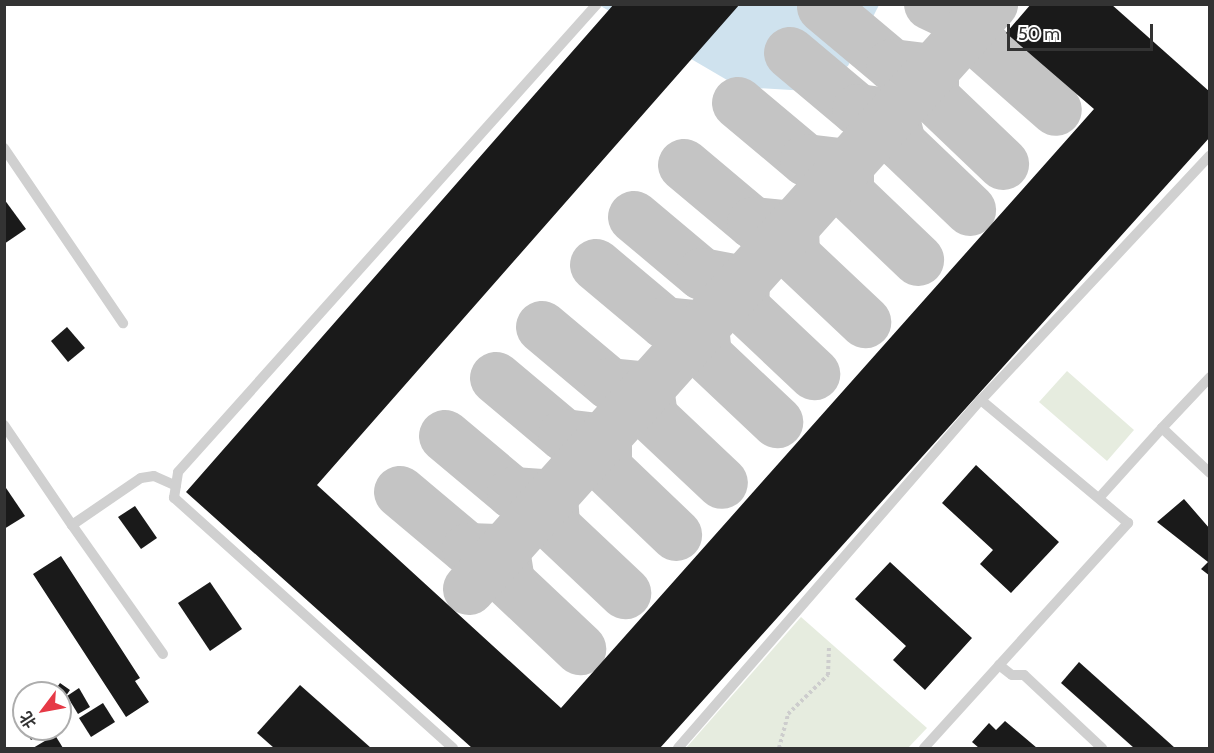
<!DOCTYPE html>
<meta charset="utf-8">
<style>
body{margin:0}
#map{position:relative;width:1214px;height:753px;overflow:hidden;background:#fff;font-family:Cabin,"Noto Sans SC",sans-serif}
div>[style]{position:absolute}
.green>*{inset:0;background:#e6ecdf}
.water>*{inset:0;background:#cfe2ee}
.taxiway>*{height:52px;margin:-26px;padding:0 26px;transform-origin:26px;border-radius:26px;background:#c4c4c4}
.building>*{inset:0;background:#1a1a1a}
.path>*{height:4px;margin-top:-2px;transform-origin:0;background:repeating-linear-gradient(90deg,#cdcdcd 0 3px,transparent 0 6px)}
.service>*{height:10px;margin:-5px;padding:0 5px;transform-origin:5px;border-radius:5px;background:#d0d0d0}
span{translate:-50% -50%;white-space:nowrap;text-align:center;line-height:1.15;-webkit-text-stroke:6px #fff;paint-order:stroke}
.frame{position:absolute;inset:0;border:6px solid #333;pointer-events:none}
.north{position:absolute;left:12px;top:681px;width:60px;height:60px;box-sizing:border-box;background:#fff;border:2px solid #adadad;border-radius:50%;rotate:238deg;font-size:16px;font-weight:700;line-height:24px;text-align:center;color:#333}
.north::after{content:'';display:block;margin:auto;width:21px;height:27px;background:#e63946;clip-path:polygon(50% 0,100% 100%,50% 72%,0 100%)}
.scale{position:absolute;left:1007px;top:24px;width:146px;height:27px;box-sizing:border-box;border:3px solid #333;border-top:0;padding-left:8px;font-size:18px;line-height:21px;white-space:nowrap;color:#333;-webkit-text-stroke:4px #fff;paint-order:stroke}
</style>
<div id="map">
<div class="green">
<div style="clip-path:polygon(1067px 371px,1134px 430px,1107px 461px,1039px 402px)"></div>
<div style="clip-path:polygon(801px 617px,927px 728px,908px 748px,686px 748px)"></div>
</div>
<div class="water">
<div style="clip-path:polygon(599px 5px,879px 5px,848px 66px,808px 91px,739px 87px)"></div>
</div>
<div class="taxiway">
<div style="left:930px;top:4px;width:49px;rotate:25.5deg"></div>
<div style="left:974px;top:25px;width:19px;rotate:72deg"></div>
<div style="left:980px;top:43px;width:101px;rotate:41.4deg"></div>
<div style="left:823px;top:7px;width:90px;rotate:40deg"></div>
<div style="left:892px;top:65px;width:41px;rotate:7deg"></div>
<div style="left:933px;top:70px;width:27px;rotate:90deg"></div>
<div style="left:933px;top:97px;width:97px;rotate:43.7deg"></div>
<div style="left:790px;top:53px;width:89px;rotate:40deg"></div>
<div style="left:858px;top:110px;width:35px;rotate:8deg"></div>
<div style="left:893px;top:115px;width:29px;rotate:76deg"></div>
<div style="left:900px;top:143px;width:97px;rotate:43.7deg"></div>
<div style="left:738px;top:103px;width:89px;rotate:40deg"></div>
<div style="left:806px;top:160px;width:42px;rotate:6.8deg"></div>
<div style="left:848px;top:165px;width:28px;rotate:90deg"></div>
<div style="left:848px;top:193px;width:97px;rotate:43.7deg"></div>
<div style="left:684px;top:165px;width:90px;rotate:40deg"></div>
<div style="left:753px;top:223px;width:40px;rotate:5.7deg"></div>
<div style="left:793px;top:227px;width:28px;rotate:88deg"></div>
<div style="left:794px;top:255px;width:98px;rotate:43.3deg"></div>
<div style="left:634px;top:217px;width:89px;rotate:40deg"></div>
<div style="left:702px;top:274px;width:43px;rotate:10.8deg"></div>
<div style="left:744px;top:282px;width:25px;rotate:92deg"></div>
<div style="left:743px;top:307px;width:98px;rotate:43.3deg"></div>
<div style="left:596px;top:265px;width:90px;rotate:40deg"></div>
<div style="left:665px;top:323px;width:38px;rotate:6deg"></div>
<div style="left:703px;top:327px;width:28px;rotate:84deg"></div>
<div style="left:706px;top:355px;width:98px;rotate:43.3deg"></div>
<div style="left:542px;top:327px;width:89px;rotate:40deg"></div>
<div style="left:610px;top:384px;width:38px;rotate:6deg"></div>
<div style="left:648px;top:388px;width:29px;rotate:82deg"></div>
<div style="left:652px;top:417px;width:96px;rotate:43.3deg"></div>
<div style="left:496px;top:378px;width:89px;rotate:40deg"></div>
<div style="left:564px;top:435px;width:42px;rotate:6.8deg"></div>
<div style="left:606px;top:440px;width:28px;rotate:90deg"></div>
<div style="left:606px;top:468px;width:97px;rotate:43.7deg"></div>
<div style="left:445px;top:436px;width:89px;rotate:40deg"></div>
<div style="left:513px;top:493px;width:39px;rotate:4deg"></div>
<div style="left:552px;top:496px;width:30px;rotate:86deg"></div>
<div style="left:554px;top:526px;width:98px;rotate:43.3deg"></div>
<div style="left:400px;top:492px;width:89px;rotate:40deg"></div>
<div style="left:468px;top:549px;width:36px;rotate:2deg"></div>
<div style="left:504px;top:550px;width:32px;rotate:81deg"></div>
<div style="left:509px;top:582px;width:98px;rotate:43.3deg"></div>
<div style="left:469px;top:589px;width:785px;rotate:-48.2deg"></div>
</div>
<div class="building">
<div style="clip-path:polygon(614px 4px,740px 4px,317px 485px,561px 708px,1094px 109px,1006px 33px,1031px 4px,1111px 4px,1210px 92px,1210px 137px,660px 748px,472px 748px,186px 492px)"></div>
<div style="clip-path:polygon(4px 199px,26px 229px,4px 244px)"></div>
<div style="clip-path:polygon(67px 327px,85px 348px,68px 362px,51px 341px)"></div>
<div style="clip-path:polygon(976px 465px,1059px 542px,1011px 593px,980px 564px,993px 550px,942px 503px)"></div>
<div style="clip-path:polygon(4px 485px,25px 516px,4px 529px)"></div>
<div style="clip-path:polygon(1184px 499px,1210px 529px,1210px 576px,1201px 569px,1208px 562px,1157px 522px)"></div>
<div style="clip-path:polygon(135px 506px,157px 538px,141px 549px,118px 517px)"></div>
<div style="clip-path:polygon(61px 556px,140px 678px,135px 681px,149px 702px,126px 717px,33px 574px)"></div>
<div style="clip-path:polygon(890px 562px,972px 638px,925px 690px,893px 660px,906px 646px,855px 599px)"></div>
<div style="clip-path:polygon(210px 582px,242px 629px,210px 651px,178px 603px)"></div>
<div style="clip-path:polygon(1079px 662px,1175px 748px,1134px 748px,1061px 683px)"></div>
<div style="clip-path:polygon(60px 683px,70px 690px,61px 703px,60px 693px,53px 693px)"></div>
<div style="clip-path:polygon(300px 685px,371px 748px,274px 748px,257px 733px)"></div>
<div style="clip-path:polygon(79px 688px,90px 707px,78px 714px,67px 696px)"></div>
<div style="clip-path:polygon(103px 703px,115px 722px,91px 737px,79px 718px)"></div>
<div style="clip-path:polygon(1005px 721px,1037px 748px,979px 748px,972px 742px,989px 723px,996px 730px)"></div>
<div style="clip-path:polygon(24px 729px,49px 729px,31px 740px)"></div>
<div style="clip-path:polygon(55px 735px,63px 748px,33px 748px)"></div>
</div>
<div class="path">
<div style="left:779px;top:748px;width:35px;rotate:-75deg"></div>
<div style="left:788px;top:714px;width:56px;rotate:-44.3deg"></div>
<div style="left:828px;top:675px;width:28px;rotate:-88deg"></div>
</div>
<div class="service">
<div style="left:4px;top:148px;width:212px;rotate:55.8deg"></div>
<div style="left:4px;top:425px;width:121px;rotate:55.8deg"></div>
<div style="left:1162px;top:428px;width:70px;rotate:-46.7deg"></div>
<div style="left:1099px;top:498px;width:94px;rotate:-48deg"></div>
<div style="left:1162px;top:428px;width:66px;rotate:43.2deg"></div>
<div style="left:163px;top:654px;width:158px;rotate:-125.2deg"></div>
<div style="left:72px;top:525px;width:83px;rotate:-34.3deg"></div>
<div style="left:141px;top:478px;width:13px;rotate:-9deg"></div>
<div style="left:154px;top:476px;width:24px;rotate:24deg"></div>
<div style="left:999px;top:665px;width:16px;rotate:38deg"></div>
<div style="left:1012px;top:675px;width:12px"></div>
<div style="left:1024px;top:675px;width:107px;rotate:43.1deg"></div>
<div style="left:453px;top:748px;width:375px;rotate:-138.1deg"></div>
<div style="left:174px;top:498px;width:26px;rotate:-81deg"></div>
<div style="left:178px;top:472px;width:628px;rotate:-48.16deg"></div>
<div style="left:678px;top:748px;width:461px;rotate:-49deg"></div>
<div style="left:981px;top:400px;width:335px;rotate:-46.9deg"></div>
<div style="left:924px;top:748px;width:304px;rotate:-47.8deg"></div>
<div style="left:1128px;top:523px;width:192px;rotate:-140.1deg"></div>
</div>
<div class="frame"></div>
<div class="north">北</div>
<div class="scale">50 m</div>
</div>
